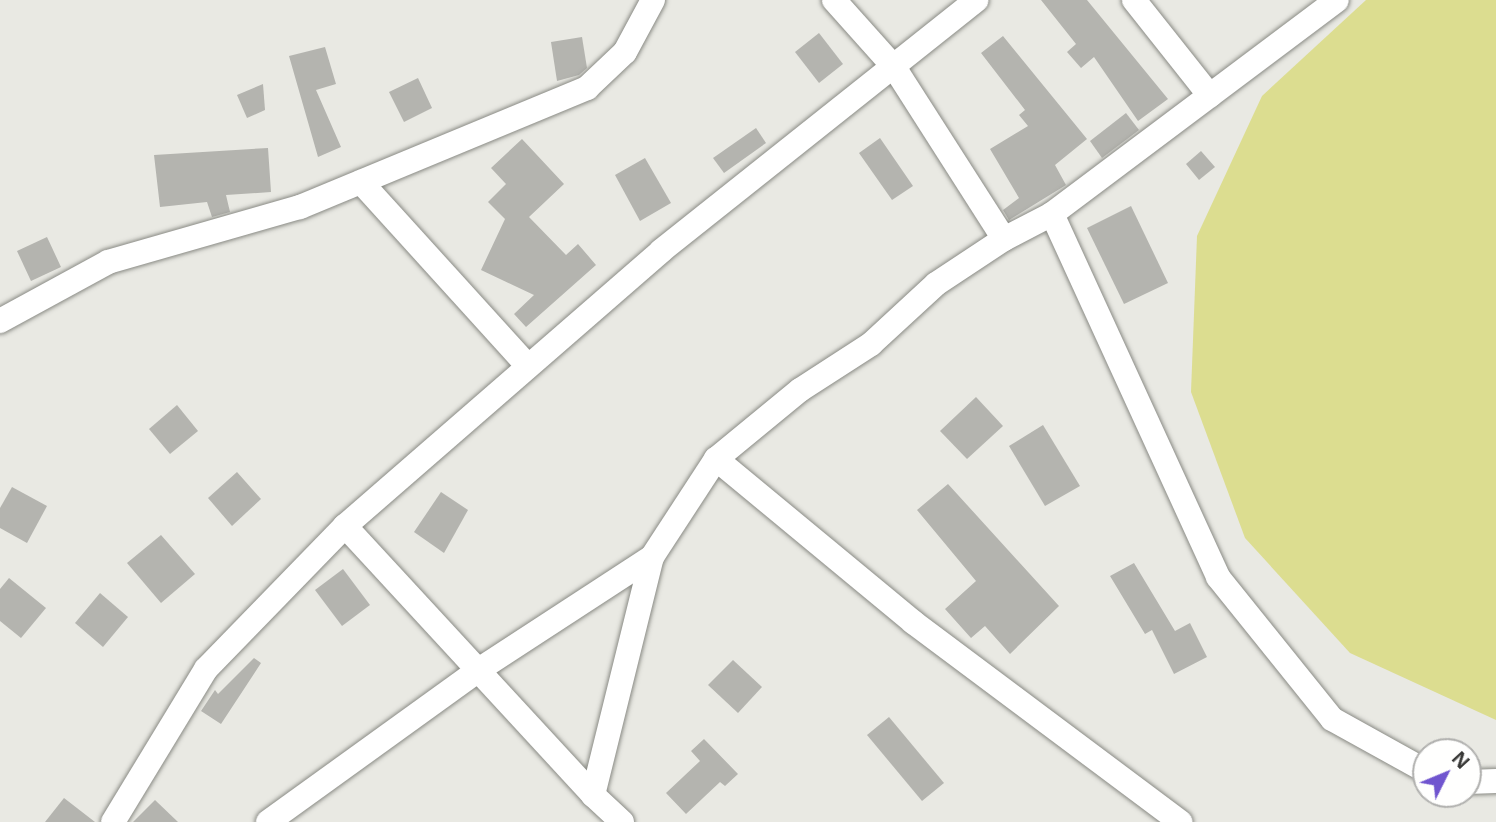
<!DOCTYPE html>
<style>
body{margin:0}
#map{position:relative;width:1496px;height:822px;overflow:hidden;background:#e9e9e3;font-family:"Noto Sans",sans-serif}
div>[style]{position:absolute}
.green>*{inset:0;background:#dcdd90}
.building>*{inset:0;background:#b4b4af}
.roads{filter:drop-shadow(0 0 2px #898a84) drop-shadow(0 0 2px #898a84)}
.minor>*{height:24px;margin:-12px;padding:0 12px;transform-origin:12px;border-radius:12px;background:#fff}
span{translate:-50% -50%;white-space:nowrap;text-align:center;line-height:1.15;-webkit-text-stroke:5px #fffffe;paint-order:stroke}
.north{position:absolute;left:1412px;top:738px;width:70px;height:70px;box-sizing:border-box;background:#fffffe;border:2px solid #b0b0ae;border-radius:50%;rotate:47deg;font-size:19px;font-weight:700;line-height:28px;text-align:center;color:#393937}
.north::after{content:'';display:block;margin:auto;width:24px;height:32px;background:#7055cf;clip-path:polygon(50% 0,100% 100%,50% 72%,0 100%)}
</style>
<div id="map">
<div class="green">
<div style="clip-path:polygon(1366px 0,1496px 0,1496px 720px,1350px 653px,1245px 538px,1191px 392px,1197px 236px,1262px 96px)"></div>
</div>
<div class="building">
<div style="clip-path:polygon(1041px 0,1087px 0,1168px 99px,1138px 121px,1094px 57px,1081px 68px,1067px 52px,1076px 44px)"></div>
<div style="clip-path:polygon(819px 33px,843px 64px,819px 83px,795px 52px)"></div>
<div style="clip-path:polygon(1003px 36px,1087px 139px,1055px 165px,1066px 185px,1009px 220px,1003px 210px,1019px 198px,990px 149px,1028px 126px,1019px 115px,1025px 110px,981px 53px)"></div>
<div style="clip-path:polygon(582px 37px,587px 68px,579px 75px,557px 81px,551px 42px)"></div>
<div style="clip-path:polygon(325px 47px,336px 84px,316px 90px,341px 147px,318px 157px,289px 56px)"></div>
<div style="clip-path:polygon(418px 78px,432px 108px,404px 122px,389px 92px)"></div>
<div style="clip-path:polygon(263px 84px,265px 110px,247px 118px,237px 95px)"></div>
<div style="clip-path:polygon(1126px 113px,1139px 130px,1102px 158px,1090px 141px)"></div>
<div style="clip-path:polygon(756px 128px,766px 143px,724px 173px,713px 158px)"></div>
<div style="clip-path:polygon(880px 138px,913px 186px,892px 200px,859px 153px)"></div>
<div style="clip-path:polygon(522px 139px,564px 184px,529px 217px,566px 255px,578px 244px,596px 265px,526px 327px,514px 314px,534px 295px,481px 270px,505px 219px,488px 202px,506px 184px,491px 168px)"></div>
<div style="clip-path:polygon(268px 148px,271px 192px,226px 195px,230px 212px,212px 217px,207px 202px,160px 207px,154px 155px)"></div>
<div style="clip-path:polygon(1201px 151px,1215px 167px,1199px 180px,1186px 164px)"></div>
<div style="clip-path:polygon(645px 158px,671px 203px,640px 221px,615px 175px)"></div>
<div style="clip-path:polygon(1131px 206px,1168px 283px,1124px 304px,1087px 228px)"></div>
<div style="clip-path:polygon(47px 237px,61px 267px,31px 281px,17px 251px)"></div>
<div style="clip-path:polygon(976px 397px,1003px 426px,967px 459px,940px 431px)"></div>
<div style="clip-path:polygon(177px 405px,198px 431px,170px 454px,149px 429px)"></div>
<div style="clip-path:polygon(1043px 425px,1080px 486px,1045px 506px,1009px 446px)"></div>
<div style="clip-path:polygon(237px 472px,261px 499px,232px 526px,208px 498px)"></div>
<div style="clip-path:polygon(948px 484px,1059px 606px,1010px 654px,985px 626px,971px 638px,945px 609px,976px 581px,917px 510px)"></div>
<div style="clip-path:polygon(12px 487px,47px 506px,27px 543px,0 528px,0 508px)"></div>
<div style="clip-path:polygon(441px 492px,468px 510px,444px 553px,414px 532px)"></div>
<div style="clip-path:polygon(161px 535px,195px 574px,161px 603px,127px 563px)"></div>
<div style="clip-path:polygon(1134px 563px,1175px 631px,1190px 623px,1207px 657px,1174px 674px,1152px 630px,1145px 634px,1110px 576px)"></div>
<div style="clip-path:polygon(343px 569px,370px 605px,342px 626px,315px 590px)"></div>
<div style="clip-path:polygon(9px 578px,46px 608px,21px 638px,0 621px,0 589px)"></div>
<div style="clip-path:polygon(100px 593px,128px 617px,103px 647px,75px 623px)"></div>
<div style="clip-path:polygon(254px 658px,261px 663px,221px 724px,201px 711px,215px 690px,218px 694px)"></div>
<div style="clip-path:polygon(733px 660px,762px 687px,738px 713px,708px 685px)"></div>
<div style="clip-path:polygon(889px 717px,944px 783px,922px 801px,867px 735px)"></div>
<div style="clip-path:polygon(704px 739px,738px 774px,725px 786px,720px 782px,686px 814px,666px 793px,700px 761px,691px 751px)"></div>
<div style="clip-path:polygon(64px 798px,95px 822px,45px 822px)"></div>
<div style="clip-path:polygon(155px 800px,178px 822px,133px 822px)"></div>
</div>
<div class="roads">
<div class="minor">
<div style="left:834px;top:0;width:90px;rotate:48.2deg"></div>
<div style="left:894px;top:67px;width:204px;rotate:57.4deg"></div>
<div style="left:1134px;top:0;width:122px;rotate:51.6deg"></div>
<div style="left:361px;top:182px;width:248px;rotate:47.8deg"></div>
<div style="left:1052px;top:214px;width:399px;rotate:65.4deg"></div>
<div style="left:1218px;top:577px;width:182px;rotate:51.2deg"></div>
<div style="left:1332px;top:719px;width:107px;rotate:29deg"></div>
<div style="left:0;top:321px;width:123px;rotate:-28.6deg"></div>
<div style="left:108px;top:262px;width:200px;rotate:-16deg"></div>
<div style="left:300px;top:207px;width:311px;rotate:-22.5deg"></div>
<div style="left:587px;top:88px;width:52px;rotate:-43.5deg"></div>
<div style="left:625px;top:52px;width:59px;rotate:-61.7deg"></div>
<div style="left:716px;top:459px;width:256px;rotate:39.6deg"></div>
<div style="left:913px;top:622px;width:334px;rotate:36.8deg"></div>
<div style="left:345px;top:526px;width:366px;rotate:47.3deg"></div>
<div style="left:1468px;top:782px;width:28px;rotate:-2deg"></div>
<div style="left:113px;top:822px;width:179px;rotate:-58.7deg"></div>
<div style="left:206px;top:669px;width:199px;rotate:-45.8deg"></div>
<div style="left:345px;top:526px;width:419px;rotate:-41deg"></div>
<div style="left:661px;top:251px;width:403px;rotate:-38.5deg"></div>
<div style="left:268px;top:822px;width:258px;rotate:-35.8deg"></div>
<div style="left:477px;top:671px;width:209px;rotate:-33.1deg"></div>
<div style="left:652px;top:557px;width:117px;rotate:-56.9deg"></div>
<div style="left:716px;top:459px;width:109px;rotate:-39.4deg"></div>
<div style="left:800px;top:390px;width:85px;rotate:-32.9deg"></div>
<div style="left:871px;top:344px;width:88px;rotate:-42.7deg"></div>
<div style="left:936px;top:284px;width:82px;rotate:-33.5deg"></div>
<div style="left:1004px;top:239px;width:54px;rotate:-27.5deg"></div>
<div style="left:1052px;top:214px;width:356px;rotate:-36.9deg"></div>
<div style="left:622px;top:822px;width:40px;rotate:-137deg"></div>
<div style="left:593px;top:795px;width:245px;rotate:-76.1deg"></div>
</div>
</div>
<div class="north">N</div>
</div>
